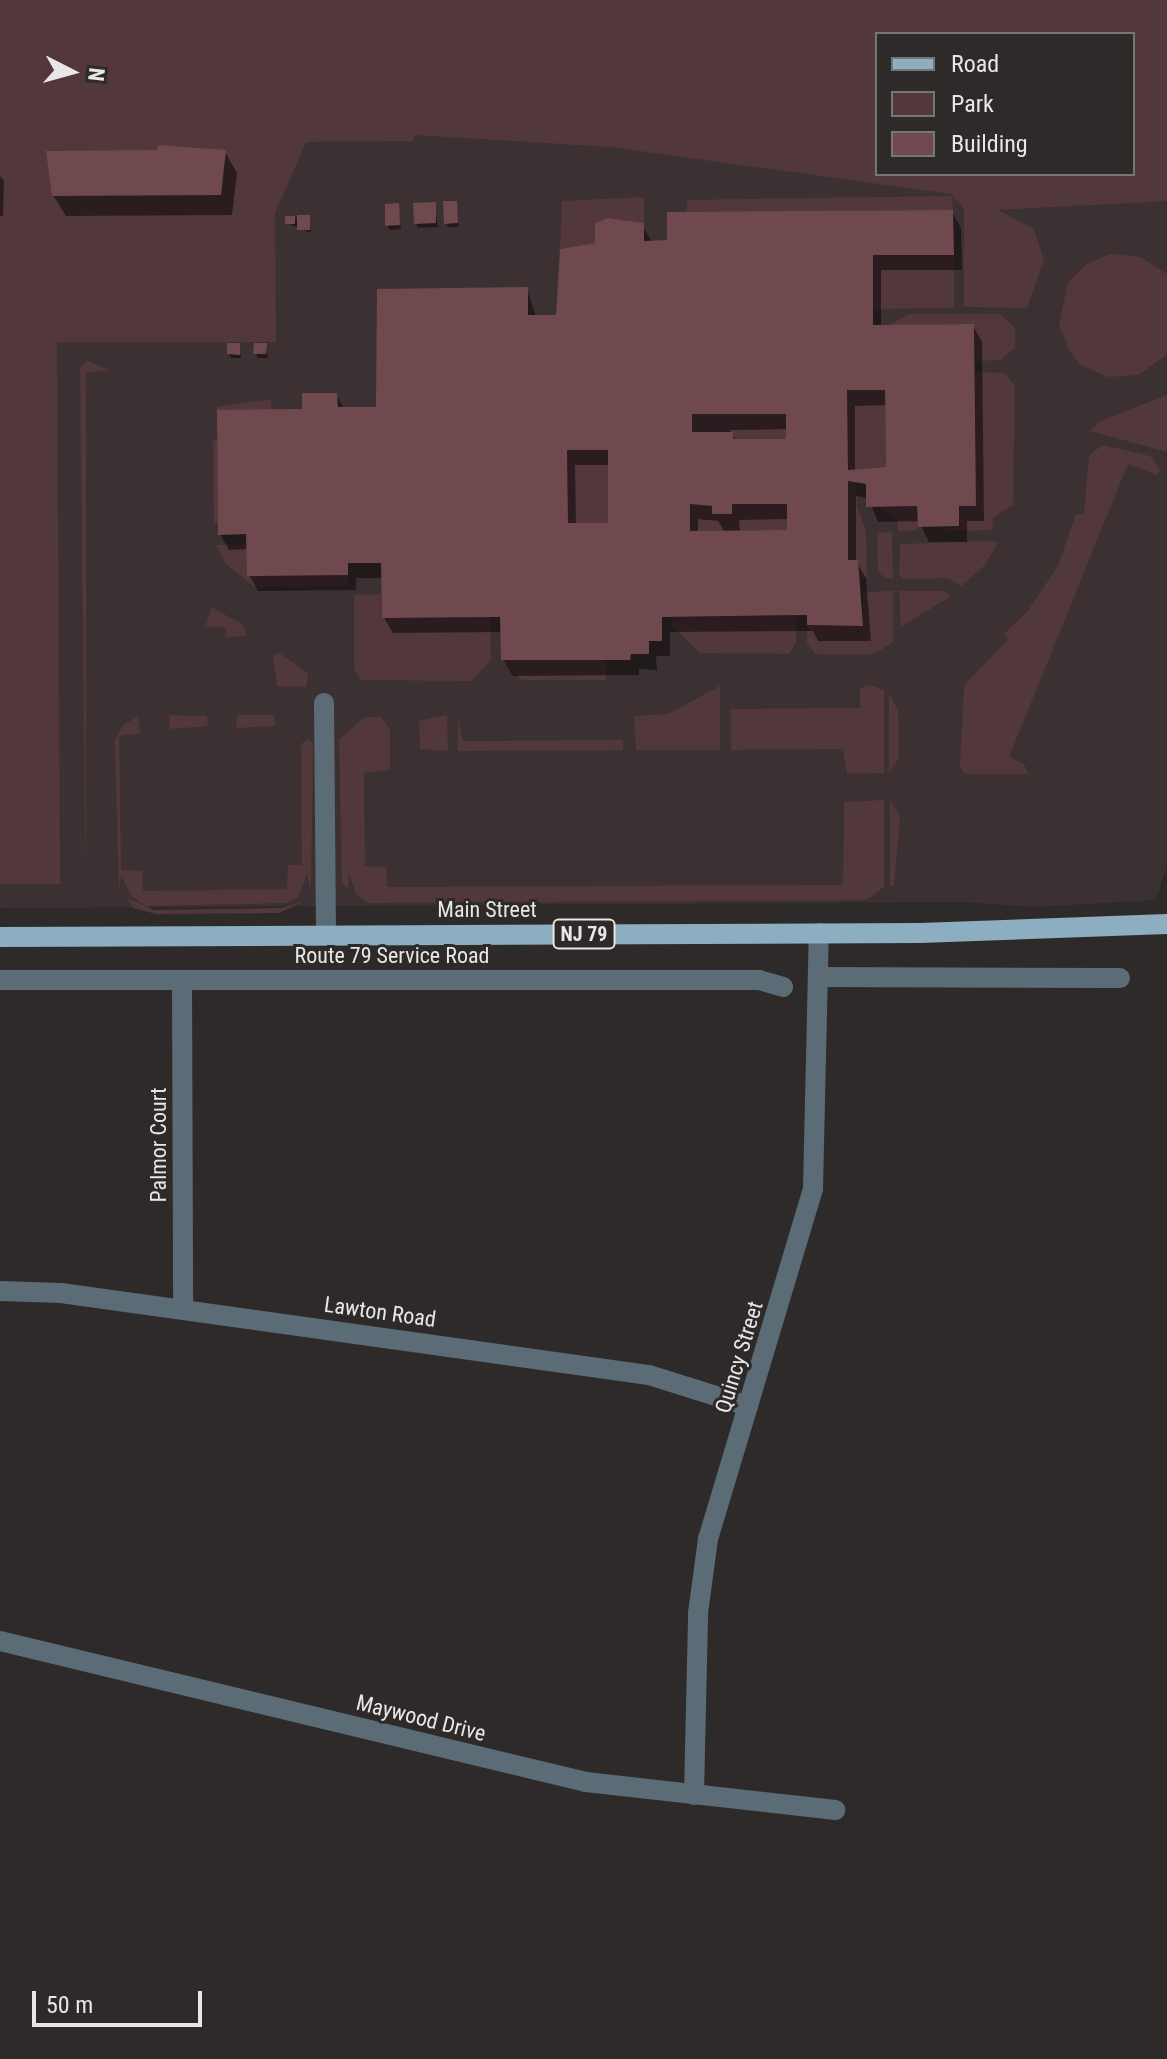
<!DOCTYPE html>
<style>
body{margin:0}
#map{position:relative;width:1167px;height:2059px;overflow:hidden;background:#2e2a2a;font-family:"Roboto Condensed",sans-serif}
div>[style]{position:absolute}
.built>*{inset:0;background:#3c3132}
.green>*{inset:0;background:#52373b}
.shadow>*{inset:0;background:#0007}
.building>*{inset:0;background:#70494e}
.minor>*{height:20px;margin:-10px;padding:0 10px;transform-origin:10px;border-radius:10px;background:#5c6c76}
.major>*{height:20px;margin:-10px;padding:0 10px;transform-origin:10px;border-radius:10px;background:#8caec0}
span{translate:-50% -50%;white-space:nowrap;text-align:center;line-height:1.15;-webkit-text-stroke:6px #2e2a2a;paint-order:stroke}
.shield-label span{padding:2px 6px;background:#2e2a2a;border:2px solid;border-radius:6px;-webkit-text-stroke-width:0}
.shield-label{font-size:20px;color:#e8e6e6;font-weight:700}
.street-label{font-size:22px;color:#e8e6e6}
.legend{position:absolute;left:875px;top:32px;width:260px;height:144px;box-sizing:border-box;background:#2e2a2a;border:2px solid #787575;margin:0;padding:10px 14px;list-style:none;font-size:24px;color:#e8e6e6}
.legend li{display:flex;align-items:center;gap:16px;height:40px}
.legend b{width:40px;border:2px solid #787575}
.north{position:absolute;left:32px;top:32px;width:80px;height:80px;-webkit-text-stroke:6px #2e2a2a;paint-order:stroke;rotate:96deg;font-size:22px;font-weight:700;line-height:32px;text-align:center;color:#e8e6e6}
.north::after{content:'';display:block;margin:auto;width:28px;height:36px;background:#e8e6e6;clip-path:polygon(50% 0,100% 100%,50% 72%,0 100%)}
.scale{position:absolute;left:32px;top:1991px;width:170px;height:36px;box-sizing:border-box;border:4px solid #e8e6e6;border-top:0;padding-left:10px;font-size:24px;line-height:28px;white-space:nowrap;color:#e8e6e6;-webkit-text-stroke:6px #2e2a2a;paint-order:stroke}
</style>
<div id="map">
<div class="built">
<div style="clip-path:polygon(evenodd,0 0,1167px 0,1167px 865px,1156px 900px,1035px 907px,963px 902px,0 908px,0 0,877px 34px,1133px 34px,1133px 174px,877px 174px,877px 34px)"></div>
</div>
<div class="green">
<div style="clip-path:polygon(evenodd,0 0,1167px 0,1167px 201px,998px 210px,1034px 229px,1044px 260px,1027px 308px,964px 307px,964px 209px,951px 194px,611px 147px,414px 135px,413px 141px,306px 142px,275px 213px,276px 342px,57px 342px,60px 884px,0 884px,0 0,877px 34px,1133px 34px,1133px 174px,877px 174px,877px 34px)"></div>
<div style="clip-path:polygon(952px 196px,953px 210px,687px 212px,687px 200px)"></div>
<div style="clip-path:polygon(644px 197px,644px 223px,608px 218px,595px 224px,595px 243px,560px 249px,562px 201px)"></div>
<div style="clip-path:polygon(1110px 254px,1141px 257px,1167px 274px,1167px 355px,1138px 375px,1108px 377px,1081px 365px,1070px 352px,1059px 325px,1068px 282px,1087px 264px)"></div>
<div style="clip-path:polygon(873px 255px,954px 255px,954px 308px,873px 309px)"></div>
<div style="clip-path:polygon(910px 314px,1000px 314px,1015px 328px,1015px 348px,1000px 360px,975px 361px,974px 324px,889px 325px)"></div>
<div style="clip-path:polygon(88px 361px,108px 370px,86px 373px,86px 892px,80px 368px)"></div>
<div style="clip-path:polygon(975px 372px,1004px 373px,1015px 386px,1013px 505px,993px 518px,992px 530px,938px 531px,959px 526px,959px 506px,976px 505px)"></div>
<div style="clip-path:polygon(847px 390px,885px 390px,886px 467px,848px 470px)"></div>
<div style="clip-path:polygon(1167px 395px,1167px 452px,1090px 431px,1100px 421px)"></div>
<div style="clip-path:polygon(271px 399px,271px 410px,217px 410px,213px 430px,217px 407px)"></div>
<div style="clip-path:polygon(692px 414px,786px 414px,786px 439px,733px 439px,733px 432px,692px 432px)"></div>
<div style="clip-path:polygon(217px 440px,218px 523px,214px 523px,213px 441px)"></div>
<div style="clip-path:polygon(1103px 445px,1150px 456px,1160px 469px,1157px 475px,1128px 464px,1009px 757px,1024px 764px,1028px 774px,965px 774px,960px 766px,964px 685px,1008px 640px,1004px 634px,1027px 612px,1058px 566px,1076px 514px,1084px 514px,1089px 455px)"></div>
<div style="clip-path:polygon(567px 450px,608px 450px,608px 523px,568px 523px)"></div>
<div style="clip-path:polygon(848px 481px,856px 481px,857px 506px,866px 531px,867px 578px,858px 578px,848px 560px)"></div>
<div style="clip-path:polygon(690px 504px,712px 506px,712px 514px,731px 514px,732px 504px,787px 504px,787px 530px,690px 531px)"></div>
<div style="clip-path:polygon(878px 506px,917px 506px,918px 530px,898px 531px,898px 522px)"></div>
<div style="clip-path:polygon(892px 532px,893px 579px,884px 578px,878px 571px,877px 533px)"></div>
<div style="clip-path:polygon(993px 541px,998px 543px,984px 566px,961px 586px,948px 578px,902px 579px,899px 574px,900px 544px)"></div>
<div style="clip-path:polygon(247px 544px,247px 576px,348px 575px,348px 586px,255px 587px,226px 564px,216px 545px)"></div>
<div style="clip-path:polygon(893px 591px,893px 642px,881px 650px,868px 655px,816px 654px,807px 644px,807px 625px,863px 626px,863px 592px)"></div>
<div style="clip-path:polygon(899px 591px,944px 591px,951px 596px,901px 627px)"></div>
<div style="clip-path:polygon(381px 594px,382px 618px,490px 617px,491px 660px,471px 681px,361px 680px,354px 669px,354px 595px)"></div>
<div style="clip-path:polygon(211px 607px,242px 624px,247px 635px,226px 638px,225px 627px,206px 626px)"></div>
<div style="clip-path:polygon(797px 616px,796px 643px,789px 654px,700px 653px,672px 626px,673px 617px)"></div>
<div style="clip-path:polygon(279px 653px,308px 673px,306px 687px,277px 686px,273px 655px)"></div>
<div style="clip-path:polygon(501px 660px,606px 660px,606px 680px,522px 680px)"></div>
<div style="clip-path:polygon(870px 685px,884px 690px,884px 773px,847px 774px,843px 749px,731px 750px,731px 709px,860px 708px,860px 688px)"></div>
<div style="clip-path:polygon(720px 686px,720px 750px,636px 750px,634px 716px,668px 714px)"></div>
<div style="clip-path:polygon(889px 693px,898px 710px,899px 758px,889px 772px)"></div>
<div style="clip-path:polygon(169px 715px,207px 716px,208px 726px,170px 729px)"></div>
<div style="clip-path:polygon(237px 715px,274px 715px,275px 726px,236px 728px)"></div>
<div style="clip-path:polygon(447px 715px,448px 751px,420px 749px,419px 721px)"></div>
<div style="clip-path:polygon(458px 716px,463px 741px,623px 740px,623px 750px,458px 751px)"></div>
<div style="clip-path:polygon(138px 717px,140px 733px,119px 736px,121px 870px,142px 871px,143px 891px,287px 889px,288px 865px,302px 865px,301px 744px,308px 739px,313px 743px,311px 890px,307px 874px,298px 897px,287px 903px,146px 906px,132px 897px,121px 875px,119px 892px,115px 740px,124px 724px)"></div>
<div style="clip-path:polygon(365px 717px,381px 717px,390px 729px,390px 770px,364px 773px,365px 866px,386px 867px,387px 887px,843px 885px,844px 802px,884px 800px,884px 887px,866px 900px,369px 903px,356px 894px,349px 873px,348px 889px,342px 882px,339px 739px)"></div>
<div style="clip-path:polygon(890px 801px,900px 815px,894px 887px,890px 885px)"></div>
<div style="clip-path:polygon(127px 898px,154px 910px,281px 908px,305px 901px,279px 913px,156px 914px,133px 908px)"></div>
</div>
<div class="shadow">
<div style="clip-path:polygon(159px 152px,225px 152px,237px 173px,232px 215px,66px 216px,53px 195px)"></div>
<div style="clip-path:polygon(0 176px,4px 181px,3px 216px,0 216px)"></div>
<div style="clip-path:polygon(456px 203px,459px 227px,448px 227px,446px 223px)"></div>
<div style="clip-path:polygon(435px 204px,438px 227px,418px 228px,416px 223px)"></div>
<div style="clip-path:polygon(398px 205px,401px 229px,390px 230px,387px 226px)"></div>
<div style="clip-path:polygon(evenodd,952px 212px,961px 228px,962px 270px,881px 270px,881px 327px,973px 326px,982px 342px,984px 521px,967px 521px,967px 542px,929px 542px,919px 521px,878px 522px,868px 498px,856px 496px,856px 561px,866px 578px,871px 641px,818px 641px,813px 631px,670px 632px,670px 656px,656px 656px,657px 670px,639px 669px,639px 675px,513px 676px,503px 660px,502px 632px,393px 633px,384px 618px,383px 578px,356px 578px,356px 590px,258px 591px,249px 575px,249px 549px,229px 550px,220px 534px,304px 411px,336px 395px,344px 409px,378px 409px,527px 289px,536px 317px,558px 317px,596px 245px,642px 225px,652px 242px,952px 212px,887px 405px,888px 469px,855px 472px,855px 406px,887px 405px,952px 212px,788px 429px,788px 441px,736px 441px,730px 430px,788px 429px,952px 212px,575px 465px,610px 465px,610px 525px,576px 525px,575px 465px,952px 212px,698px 519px,718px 521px,725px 532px,698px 533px,698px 519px,952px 212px,789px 519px,789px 532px,740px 532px,739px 520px,789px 519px)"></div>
<div style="clip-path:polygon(309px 217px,311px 233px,287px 223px,287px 218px)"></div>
<div style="clip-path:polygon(239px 345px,241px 358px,231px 358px,229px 354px)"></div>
<div style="clip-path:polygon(265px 345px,268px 358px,258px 358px,256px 354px)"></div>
</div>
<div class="building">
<div style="clip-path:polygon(158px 145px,226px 150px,221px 195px,52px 196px,46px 151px,157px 150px)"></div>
<div style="clip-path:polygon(443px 201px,457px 201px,458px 223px,444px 224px)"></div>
<div style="clip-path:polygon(436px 202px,436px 223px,414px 224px,413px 203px)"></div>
<div style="clip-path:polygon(399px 203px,400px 225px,385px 226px,385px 204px)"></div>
<div style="clip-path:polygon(evenodd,953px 210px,954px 255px,873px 255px,873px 325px,974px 324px,976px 506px,959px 506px,959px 526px,918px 527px,917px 506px,866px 507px,866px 484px,848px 481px,848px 560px,858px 560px,863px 626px,807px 625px,807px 615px,662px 617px,662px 641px,649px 641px,649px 654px,631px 654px,630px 660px,501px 660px,500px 617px,382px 618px,381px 563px,348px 563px,348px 575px,247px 576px,246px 534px,218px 535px,217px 410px,302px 409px,302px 393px,337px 393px,338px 407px,376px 407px,377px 289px,528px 287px,528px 315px,556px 315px,560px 249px,595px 243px,595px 223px,608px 218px,644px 223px,644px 241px,667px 240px,667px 212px,953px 210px,847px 390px,885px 390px,886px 467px,848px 470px,847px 390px,953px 210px,692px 414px,786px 414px,786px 439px,733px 439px,733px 432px,692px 432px,692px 414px,953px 210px,567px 450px,608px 450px,608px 523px,568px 523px,567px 450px,953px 210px,690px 504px,712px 506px,712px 514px,732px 514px,732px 504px,787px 504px,787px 530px,690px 531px,690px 504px)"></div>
<div style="clip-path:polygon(297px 215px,310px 215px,310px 230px,297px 230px)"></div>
<div style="clip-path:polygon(285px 216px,295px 216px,295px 224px,285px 224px)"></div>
<div style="clip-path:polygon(227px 343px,240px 343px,240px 355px,227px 354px)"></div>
<div style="clip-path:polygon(254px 343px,267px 343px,266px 354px,253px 354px)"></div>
</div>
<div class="minor">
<div style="left:324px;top:703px;width:232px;rotate:89.5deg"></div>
<div style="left:819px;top:977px;width:301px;rotate:0.2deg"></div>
<div style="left:0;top:980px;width:759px"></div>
<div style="left:759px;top:980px;width:25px;rotate:16deg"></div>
<div style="left:182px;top:980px;width:329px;rotate:89.8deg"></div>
<div style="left:0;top:1291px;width:61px;rotate:1.9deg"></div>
<div style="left:61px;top:1293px;width:594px;rotate:7.94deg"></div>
<div style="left:649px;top:1375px;width:104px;rotate:17.4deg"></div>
<div style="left:0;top:1641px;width:603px;rotate:13.53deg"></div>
<div style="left:586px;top:1782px;width:251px;rotate:6.4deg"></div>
<div style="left:694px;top:1795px;width:182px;rotate:-88.7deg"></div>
<div style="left:698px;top:1613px;width:75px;rotate:-82.3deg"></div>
<div style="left:708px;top:1539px;width:365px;rotate:-73.3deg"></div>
<div style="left:813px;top:1189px;width:256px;rotate:-88.7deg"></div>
</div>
<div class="major">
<div style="left:0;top:937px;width:920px;rotate:-0.25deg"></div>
<div style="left:920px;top:933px;width:247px;rotate:-2.1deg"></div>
</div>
<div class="shield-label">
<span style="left:584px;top:934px">NJ 79</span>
</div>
<div class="street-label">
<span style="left:487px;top:910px">Main Street</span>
<span style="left:392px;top:956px">Route 79 Service Road</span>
<span style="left:159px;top:1145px;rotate:-90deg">Palmor Court</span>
<span style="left:380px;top:1312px;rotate:8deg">Lawton Road</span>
<span style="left:739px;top:1357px;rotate:-73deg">Quincy Street</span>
<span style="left:421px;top:1718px;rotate:14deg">Maywood Drive</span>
</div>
<ul class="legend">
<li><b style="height:10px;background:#8caec0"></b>Road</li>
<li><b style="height:22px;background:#52373b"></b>Park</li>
<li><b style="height:22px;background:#70494e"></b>Building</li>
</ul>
<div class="north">N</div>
<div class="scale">50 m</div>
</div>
